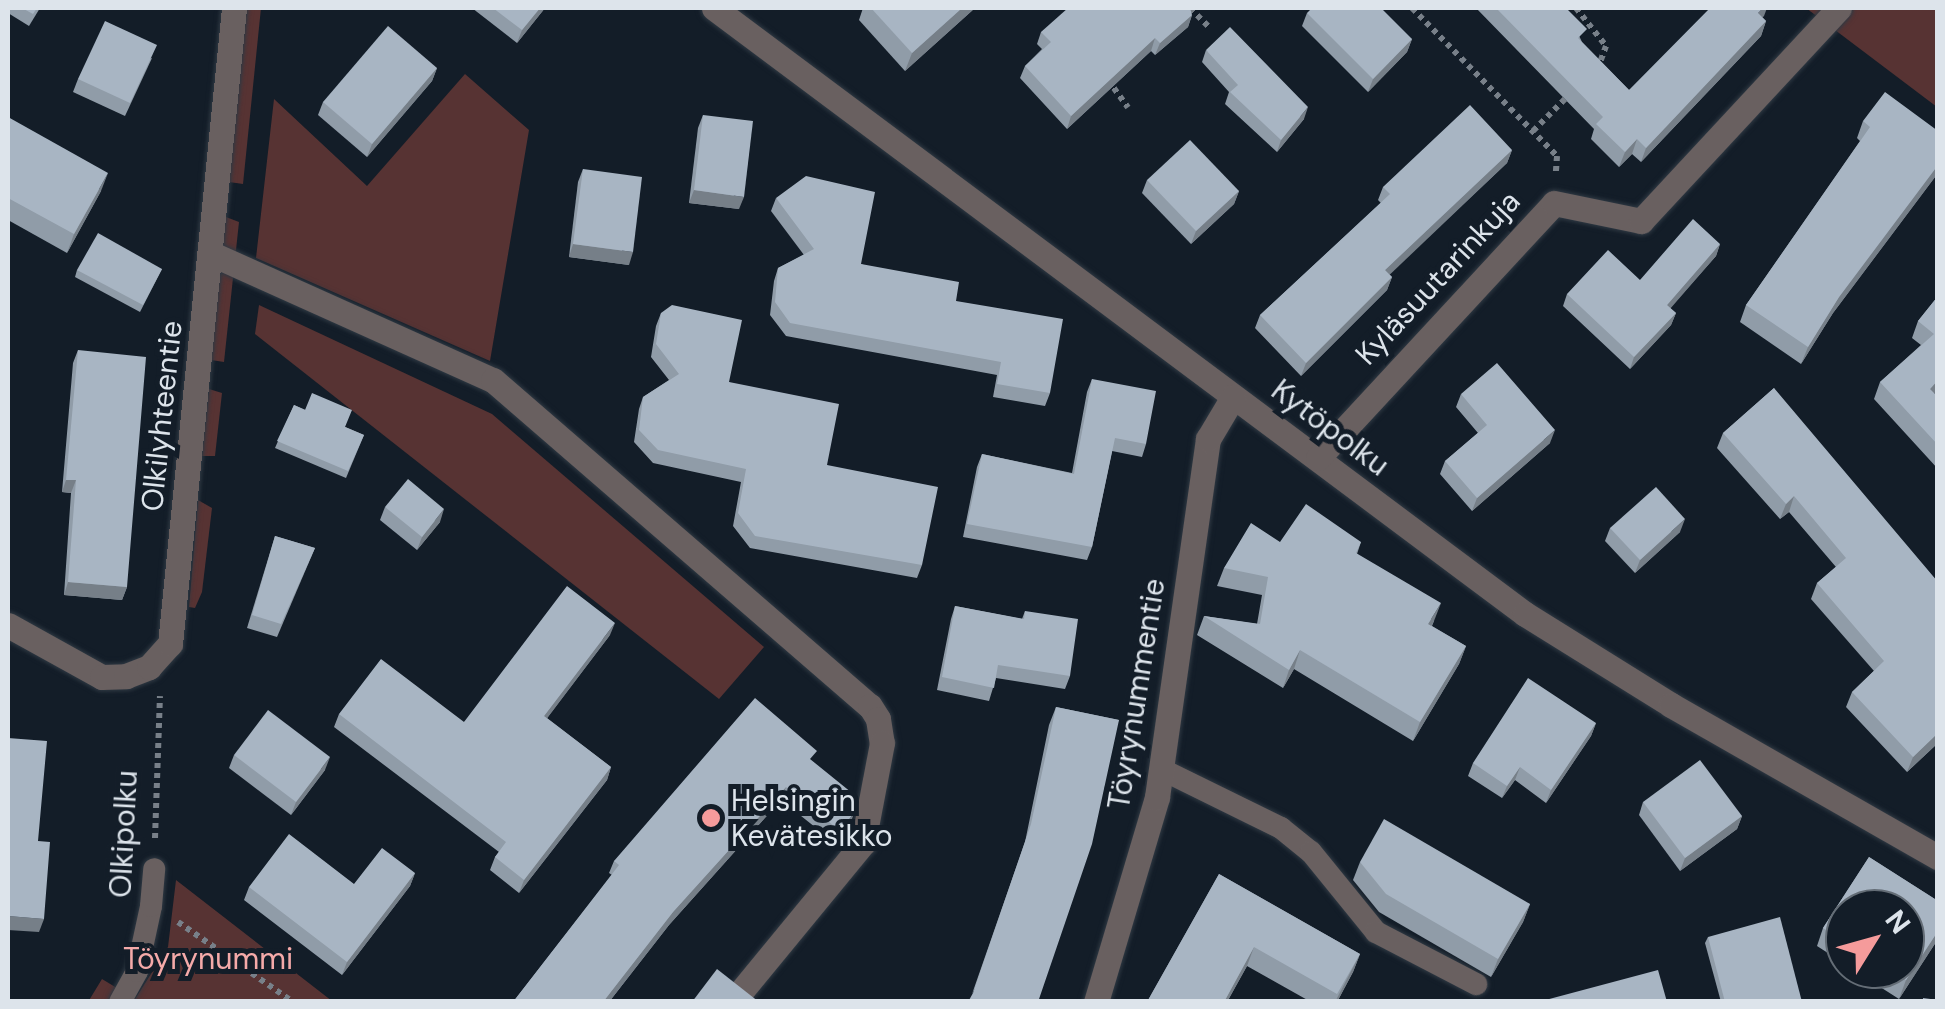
<!DOCTYPE html>
<meta charset="utf-8">
<style>
body{margin:0}
#map{position:relative;width:1945px;height:1009px;overflow:hidden;background:#131d28;font-family:"DM Sans",sans-serif}
div>[style]{position:absolute}
.green>*{inset:0;background:#573333}
.path>*{height:6px;margin-top:-3px;transform-origin:0;background:repeating-linear-gradient(90deg,#788089 0 5px,transparent 0 10px)}
.roads{filter:drop-shadow(0 0 2px #2f3943) drop-shadow(0 0 2px #2f3943)}
.lane>*{height:22px;margin:-11px;padding:0 11px;transform-origin:11px;border-radius:11px;background:#696060}
.street>*{height:25px;margin:-12.5px;padding:0 12.5px;transform-origin:12.5px;border-radius:12.5px;background:#696060}
.wall>*{inset:0;background:#909ca8}
.shaded-wall>*{inset:0;background:#767f88}
.building>*{inset:0;background:#a8b5c3}
.dots>*{width:28px;height:28px;translate:-50% -50%;box-sizing:border-box;border:5px solid #131d28;border-radius:50%}
span{translate:-50% -50%;white-space:nowrap;text-align:center;line-height:1.15;-webkit-text-stroke:10px #131d28;paint-order:stroke}
.street-label{font-size:30px;color:#dde4eb}
.poi-label{font-size:30px;color:#dde4eb}
.left{translate:0 -50%;text-align:left}
.park-label{font-size:30px;color:#f5aaa9}
.frame{position:absolute;inset:0;border:10px solid #dde4eb;pointer-events:none}
.north{position:absolute;left:1825px;top:889px;width:100px;height:100px;box-sizing:border-box;background:#131d28;border:2px solid #646d76;border-radius:50%;rotate:53deg;font-size:28px;font-weight:700;line-height:40px;text-align:center;color:#dde4eb}
.north::after{content:'';display:block;margin:auto;width:35px;height:45px;background:#f59b9b;clip-path:polygon(50% 0,100% 100%,50% 72%,0 100%)}
</style>
<div id="map">
<div class="green">
<div style="clip-path:polygon(247px 8px,261px 8px,243px 184px,229px 182px)"></div>
<div style="clip-path:polygon(1806px 8px,1937px 8px,1937px 107px,1839px 33px)"></div>
<div style="clip-path:polygon(465px 74px,529px 130px,490px 361px,256px 258px,274px 99px,367px 186px)"></div>
<div style="clip-path:polygon(226px 217px,239px 222px,224px 362px,211px 360px)"></div>
<div style="clip-path:polygon(259px 305px,492px 414px,764px 647px,719px 699px,255px 334px)"></div>
<div style="clip-path:polygon(209px 389px,222px 393px,215px 456px,202px 456px)"></div>
<div style="clip-path:polygon(198px 500px,212px 508px,202px 592px,195px 608px,189px 607px)"></div>
<div style="clip-path:polygon(176px 880px,332px 1001px,88px 1002px,102px 979px,135px 999px,168px 947px)"></div>
</div>
<div class="path">
<div style="left:1190px;top:8px;width:28px;rotate:45deg"></div>
<div style="left:1412px;top:8px;width:207px;rotate:45.6deg"></div>
<div style="left:1557px;top:156px;width:16px;rotate:94deg"></div>
<div style="left:1576px;top:8px;width:48px;rotate:51.7deg"></div>
<div style="left:1606px;top:46px;width:20px;rotate:110deg"></div>
<div style="left:1108px;top:80px;width:34px;rotate:54deg"></div>
<div style="left:1533px;top:131px;width:51px;rotate:-45deg"></div>
<div style="left:155px;top:838px;width:142px;rotate:-88deg"></div>
<div style="left:178px;top:922px;width:140px;rotate:34.8deg"></div>
</div>
<div class="roads">
<div class="lane">
<div style="left:1161px;top:769px;width:134px;rotate:26.2deg"></div>
<div style="left:1281px;top:828px;width:38px;rotate:39deg"></div>
<div style="left:1311px;top:852px;width:103px;rotate:50.9deg"></div>
<div style="left:1376px;top:932px;width:113px;rotate:27.5deg"></div>
<div style="left:120px;top:1002px;width:35px;rotate:-61deg"></div>
<div style="left:137px;top:971px;width:66px;rotate:-77.8deg"></div>
<div style="left:151px;top:906px;width:37px;rotate:-85deg"></div>
</div>
<div class="street">
<div style="left:714px;top:8px;width:1012px;rotate:36.77deg"></div>
<div style="left:1525px;top:614px;width:172px;rotate:31.9deg"></div>
<div style="left:1671px;top:705px;width:307px;rotate:29.7deg"></div>
<div style="left:212px;top:254px;width:308px;rotate:24.2deg"></div>
<div style="left:493px;top:380px;width:498px;rotate:40.9deg"></div>
<div style="left:870px;top:706px;width:15px;rotate:58deg"></div>
<div style="left:878px;top:719px;width:24px;rotate:81deg"></div>
<div style="left:882px;top:743px;width:102px;rotate:100.8deg"></div>
<div style="left:863px;top:843px;width:188px;rotate:129.4deg"></div>
<div style="left:1318px;top:458px;width:347px;rotate:-47.2deg"></div>
<div style="left:1554px;top:203px;width:89px;rotate:11.7deg"></div>
<div style="left:1641px;top:221px;width:291px;rotate:-47.1deg"></div>
<div style="left:8px;top:625px;width:107px;rotate:29deg"></div>
<div style="left:102px;top:677px;width:24px;rotate:-2deg"></div>
<div style="left:126px;top:676px;width:25px;rotate:-21deg"></div>
<div style="left:149px;top:667px;width:31px;rotate:-48deg"></div>
<div style="left:170px;top:644px;width:639px;rotate:-84.25deg"></div>
<div style="left:1096px;top:1002px;width:214px;rotate:-73.4deg"></div>
<div style="left:1157px;top:797px;width:362px;rotate:-81.9deg"></div>
<div style="left:1208px;top:439px;width:49px;rotate:-59.2deg"></div>
</div>
</div>
<div class="wall">
<div style="clip-path:polygon(8px 8px,40px 8px,29px 26px,8px 13px)"></div>
<div style="clip-path:polygon(472px 8px,545px 8px,517px 43px)"></div>
<div style="clip-path:polygon(863px 8px,975px 8px,905px 71px,859px 20px)"></div>
<div style="clip-path:polygon(1476px 8px,1566px 8px,1582px 42px,1629px 90px,1764px 16px,1762px 17px,1766px 21px,1761px 36px,1641px 162px,1632px 154px,1619px 167px,1591px 139px,1594px 129px)"></div>
<div style="clip-path:polygon(1307px 13px,1412px 39px,1407px 52px,1368px 92px,1302px 26px)"></div>
<div style="clip-path:polygon(1192px 15px,1188px 27px,1155px 55px,1151px 51px,1067px 129px,1020px 78px,1025px 66px,1042px 49px,1037px 44px,1041px 32px)"></div>
<div style="clip-path:polygon(1206px 50px,1304px 119px,1277px 152px,1225px 104px,1229px 92px,1202px 62px)"></div>
<div style="clip-path:polygon(152px 58px,125px 116px,73px 92px,78px 79px)"></div>
<div style="clip-path:polygon(437px 68px,432px 81px,367px 157px,318px 115px,323px 102px)"></div>
<div style="clip-path:polygon(703px 115px,739px 209px,689px 203px,698px 128px)"></div>
<div style="clip-path:polygon(8px 117px,101px 191px,67px 253px,8px 220px)"></div>
<div style="clip-path:polygon(1863px 121px,1938px 131px,1938px 173px,1833px 313px,1801px 364px,1740px 322px,1746px 305px,1860px 141px,1857px 138px)"></div>
<div style="clip-path:polygon(1512px 150px,1507px 163px,1389px 274px,1392px 277px,1387px 290px,1301px 376px,1255px 328px,1260px 315px,1381px 203px,1378px 200px,1383px 187px)"></div>
<div style="clip-path:polygon(583px 169px,629px 265px,569px 257px,578px 182px)"></div>
<div style="clip-path:polygon(1147px 180px,1239px 191px,1234px 204px,1191px 244px,1142px 193px)"></div>
<div style="clip-path:polygon(776px 198px,861px 264px,956px 301px,1050px 393px,1045px 406px,993px 397px,997px 375px,786px 336px,770px 315px,774px 281px,778px 268px,804px 255px,771px 211px)"></div>
<div style="clip-path:polygon(1720px 244px,1716px 256px,1670px 308px,1676px 313px,1671px 325px,1630px 369px,1563px 306px,1567px 294px,1640px 280px)"></div>
<div style="clip-path:polygon(162px 269px,140px 312px,75px 277px,77px 270px)"></div>
<div style="clip-path:polygon(1938px 296px,1938px 389px,1934px 393px,1938px 397px,1938px 469px,1874px 399px,1880px 382px,1921px 345px,1912px 338px,1918px 321px)"></div>
<div style="clip-path:polygon(661px 313px,729px 382px,827px 465px,922px 565px,917px 578px,750px 548px,733px 526px,741px 482px,653px 463px,634px 442px,639px 409px,643px 397px,669px 380px,651px 357px,656px 326px)"></div>
<div style="clip-path:polygon(78px 350px,127px 587px,122px 600px,64px 595px,71px 493px,62px 492px,73px 363px)"></div>
<div style="clip-path:polygon(1092px 379px,1146px 444px,1142px 457px,1112px 451px,1092px 547px,1087px 560px,963px 537px,977px 467px,982px 454px,1072px 473px,1087px 392px)"></div>
<div style="clip-path:polygon(1774px 388px,1938px 743px,1907px 772px,1846px 707px,1852px 692px,1874px 671px,1811px 599px,1817px 583px,1836px 567px,1789px 512px,1780px 519px,1717px 448px,1723px 433px)"></div>
<div style="clip-path:polygon(1461px 394px,1550px 443px,1472px 511px,1440px 474px,1445px 461px,1478px 433px,1456px 407px)"></div>
<div style="clip-path:polygon(294px 405px,364px 435px,346px 478px,275px 448px)"></div>
<div style="clip-path:polygon(385px 507px,440px 522px,417px 550px,380px 520px)"></div>
<div style="clip-path:polygon(1610px 528px,1680px 532px,1635px 573px,1605px 541px)"></div>
<div style="clip-path:polygon(275px 536px,315px 548px,277px 637px,247px 628px)"></div>
<div style="clip-path:polygon(1280px 542px,1361px 542px,1357px 554px,1434px 621px,1432px 626px,1466px 646px,1459px 664px,1413px 741px,1294px 669px,1283px 688px,1197px 635px,1204px 616px,1257px 624px,1262px 595px,1217px 586px,1224px 568px)"></div>
<div style="clip-path:polygon(955px 606px,1022px 619px,1025px 611px,1070px 676px,1065px 689px,996px 678px,989px 701px,937px 690px,951px 619px)"></div>
<div style="clip-path:polygon(610px 635px,547px 718px,611px 767px,607px 780px,519px 893px,490px 870px,495px 857px,499px 852px,334px 727px,339px 714px,464px 722px)"></div>
<div style="clip-path:polygon(1056px 707px,1119px 720px,972px 994px,1025px 842px,1049px 725px)"></div>
<div style="clip-path:polygon(1596px 723px,1591px 736px,1546px 803px,1515px 780px,1502px 798px,1468px 776px,1473px 763px)"></div>
<div style="clip-path:polygon(234px 755px,325px 770px,291px 815px,229px 768px)"></div>
<div style="clip-path:polygon(813px 762px,850px 825px,835px 843px,781px 800px,669px 925px,609px 1002px,513px 1002px,612px 875px,609px 873px,614px 861px)"></div>
<div style="clip-path:polygon(1643px 802px,1742px 816px,1737px 829px,1680px 871px,1639px 815px)"></div>
<div style="clip-path:polygon(1869px 857px,1938px 901px,1938px 939px,1899px 999px,1852px 969px,1905px 969px,1905px 909px,1845px 909px,1845px 964px,1817px 946px,1823px 928px)"></div>
<div style="clip-path:polygon(1360px 862px,1530px 904px,1523px 922px,1491px 977px,1379px 912px,1353px 880px)"></div>
<div style="clip-path:polygon(415px 873px,410px 886px,342px 975px,244px 900px,249px 887px,354px 884px)"></div>
<div style="clip-path:polygon(1219px 874px,1360px 954px,1353px 972px,1337px 1002px,1311px 1002px,1247px 966px,1227px 1002px,1147px 1002px)"></div>
<div style="clip-path:polygon(1708px 937px,1802px 1002px,1721px 1002px,1705px 943px)"></div>
</div>
<div class="shaded-wall">
<div style="clip-path:polygon(540px 8px,545px 8px,517px 43px,522px 30px)"></div>
<div style="clip-path:polygon(962px 8px,975px 8px,905px 71px,912px 53px)"></div>
<div style="clip-path:polygon(1763px 8px,1767px 8px,1764px 16px,1753px 27px,1758px 13px)"></div>
<div style="clip-path:polygon(1192px 15px,1188px 27px,1155px 55px,1160px 43px)"></div>
<div style="clip-path:polygon(1766px 21px,1761px 36px,1641px 162px,1646px 148px)"></div>
<div style="clip-path:polygon(1155px 38px,1151px 51px,1067px 129px,1071px 116px)"></div>
<div style="clip-path:polygon(1412px 39px,1407px 52px,1368px 92px,1373px 79px)"></div>
<div style="clip-path:polygon(437px 68px,432px 81px,367px 157px,372px 144px)"></div>
<div style="clip-path:polygon(1308px 107px,1304px 119px,1277px 152px,1281px 140px)"></div>
<div style="clip-path:polygon(1637px 139px,1632px 154px,1619px 167px,1625px 152px)"></div>
<div style="clip-path:polygon(1512px 150px,1507px 163px,1381px 283px,1385px 270px)"></div>
<div style="clip-path:polygon(1938px 165px,1938px 173px,1833px 313px,1801px 364px,1808px 347px,1839px 297px)"></div>
<div style="clip-path:polygon(108px 173px,101px 191px,67px 253px,74px 234px)"></div>
<div style="clip-path:polygon(694px 190px,744px 197px,739px 209px,689px 203px)"></div>
<div style="clip-path:polygon(1239px 191px,1234px 204px,1191px 244px,1196px 231px)"></div>
<div style="clip-path:polygon(573px 244px,633px 252px,629px 265px,569px 257px)"></div>
<div style="clip-path:polygon(1720px 244px,1716px 256px,1663px 317px,1667px 305px)"></div>
<div style="clip-path:polygon(1392px 277px,1387px 290px,1301px 376px,1306px 363px)"></div>
<div style="clip-path:polygon(1676px 313px,1671px 325px,1630px 369px,1634px 357px)"></div>
<div style="clip-path:polygon(1938px 380px,1938px 389px,1924px 406px,1930px 389px)"></div>
<div style="clip-path:polygon(1555px 430px,1550px 443px,1472px 511px,1477px 498px)"></div>
<div style="clip-path:polygon(66px 480px,76px 480px,71px 493px,62px 492px)"></div>
<div style="clip-path:polygon(1794px 496px,1789px 512px,1780px 519px,1786px 504px)"></div>
<div style="clip-path:polygon(444px 509px,440px 522px,417px 550px,422px 537px)"></div>
<div style="clip-path:polygon(1685px 519px,1680px 532px,1635px 573px,1640px 560px)"></div>
<div style="clip-path:polygon(68px 582px,127px 587px,122px 600px,64px 595px)"></div>
<div style="clip-path:polygon(1441px 603px,1434px 621px,1422px 642px,1428px 624px)"></div>
<div style="clip-path:polygon(615px 623px,610px 635px,539px 729px,544px 716px)"></div>
<div style="clip-path:polygon(1466px 646px,1459px 664px,1413px 741px,1420px 722px)"></div>
<div style="clip-path:polygon(1300px 650px,1294px 669px,1283px 688px,1289px 670px)"></div>
<div style="clip-path:polygon(1596px 723px,1591px 736px,1546px 803px,1551px 790px)"></div>
<div style="clip-path:polygon(1938px 733px,1938px 743px,1907px 772px,1913px 757px)"></div>
<div style="clip-path:polygon(330px 757px,325px 770px,291px 815px,296px 802px)"></div>
<div style="clip-path:polygon(611px 767px,607px 780px,519px 893px,524px 880px)"></div>
<div style="clip-path:polygon(1520px 767px,1515px 780px,1502px 798px,1507px 786px)"></div>
<div style="clip-path:polygon(786px 787px,781px 800px,669px 925px,609px 1002px,603px 1002px,673px 912px)"></div>
<div style="clip-path:polygon(854px 813px,850px 825px,835px 843px,840px 831px)"></div>
<div style="clip-path:polygon(1742px 816px,1737px 829px,1680px 871px,1685px 858px)"></div>
<div style="clip-path:polygon(415px 873px,410px 886px,342px 975px,347px 962px)"></div>
<div style="clip-path:polygon(1530px 904px,1523px 922px,1491px 977px,1498px 959px)"></div>
<div style="clip-path:polygon(8px 916px,44px 919px,39px 932px,8px 930px)"></div>
<div style="clip-path:polygon(1938px 931px,1938px 939px,1899px 999px,1906px 980px)"></div>
<div style="clip-path:polygon(1254px 947px,1247px 966px,1227px 1002px,1224px 1002px)"></div>
<div style="clip-path:polygon(1360px 954px,1353px 972px,1337px 1002px,1335px 1002px)"></div>
</div>
<div class="building">
<div style="clip-path:polygon(22px 8px,37px 8px,33px 14px)"></div>
<div style="clip-path:polygon(493px 8px,540px 8px,522px 30px)"></div>
<div style="clip-path:polygon(871px 8px,962px 8px,912px 53px)"></div>
<div style="clip-path:polygon(1068px 8px,1190px 8px,1192px 15px,1160px 43px,1155px 38px,1071px 116px,1025px 66px,1051px 42px,1041px 32px)"></div>
<div style="clip-path:polygon(1312px 8px,1381px 8px,1412px 39px,1373px 79px,1307px 13px)"></div>
<div style="clip-path:polygon(1496px 8px,1566px 8px,1587px 29px,1578px 38px,1629px 90px,1710px 8px,1763px 8px,1758px 13px,1766px 21px,1646px 148px,1637px 139px,1625px 152px,1596px 124px,1603px 117px)"></div>
<div style="clip-path:polygon(105px 21px,157px 45px,130px 103px,78px 79px)"></div>
<div style="clip-path:polygon(388px 26px,437px 68px,372px 144px,323px 102px)"></div>
<div style="clip-path:polygon(1230px 27px,1308px 107px,1281px 140px,1230px 92px,1238px 85px,1206px 50px)"></div>
<div style="clip-path:polygon(1885px 92px,1938px 131px,1938px 165px,1839px 297px,1808px 347px,1746px 305px,1870px 127px,1863px 121px)"></div>
<div style="clip-path:polygon(1470px 105px,1512px 150px,1385px 270px,1392px 277px,1306px 363px,1260px 315px,1390px 194px,1383px 187px)"></div>
<div style="clip-path:polygon(703px 115px,753px 121px,744px 197px,694px 190px)"></div>
<div style="clip-path:polygon(8px 117px,108px 173px,74px 234px,8px 198px)"></div>
<div style="clip-path:polygon(1190px 140px,1239px 191px,1196px 231px,1147px 180px)"></div>
<div style="clip-path:polygon(583px 169px,642px 177px,633px 252px,573px 244px)"></div>
<div style="clip-path:polygon(806px 176px,875px 192px,861px 264px,959px 282px,956px 301px,1063px 319px,1050px 393px,997px 384px,1001px 362px,790px 323px,775px 302px,778px 268px,814px 249px,776px 198px)"></div>
<div style="clip-path:polygon(1693px 219px,1720px 244px,1667px 305px,1676px 313px,1634px 357px,1567px 294px,1608px 250px,1640px 280px)"></div>
<div style="clip-path:polygon(98px 233px,162px 269px,143px 305px,77px 270px)"></div>
<div style="clip-path:polygon(1938px 296px,1938px 380px,1930px 389px,1938px 397px,1938px 445px,1880px 382px,1934px 334px,1918px 321px)"></div>
<div style="clip-path:polygon(672px 305px,742px 320px,729px 382px,839px 404px,827px 465px,938px 487px,922px 565px,755px 536px,738px 513px,746px 469px,658px 450px,639px 430px,643px 397px,679px 374px,656px 344px,661px 313px)"></div>
<div style="clip-path:polygon(78px 350px,146px 357px,127px 587px,68px 582px,76px 480px,66px 480px)"></div>
<div style="clip-path:polygon(1497px 363px,1555px 430px,1477px 498px,1445px 461px,1487px 425px,1461px 394px)"></div>
<div style="clip-path:polygon(1092px 379px,1156px 391px,1146px 444px,1115px 438px,1092px 547px,967px 524px,982px 454px,1074px 474px)"></div>
<div style="clip-path:polygon(1774px 388px,1938px 582px,1938px 733px,1913px 757px,1852px 692px,1884px 661px,1817px 583px,1846px 558px,1794px 496px,1786px 504px,1723px 433px)"></div>
<div style="clip-path:polygon(312px 393px,352px 410px,345px 427px,364px 435px,348px 471px,277px 441px,294px 405px,305px 410px)"></div>
<div style="clip-path:polygon(408px 479px,444px 509px,422px 537px,385px 507px)"></div>
<div style="clip-path:polygon(1656px 487px,1685px 519px,1640px 560px,1610px 528px)"></div>
<div style="clip-path:polygon(1306px 504px,1361px 542px,1356px 553px,1441px 603px,1428px 624px,1466px 646px,1420px 722px,1300px 650px,1289px 670px,1204px 616px,1260px 624px,1268px 577px,1224px 568px,1251px 523px,1280px 542px)"></div>
<div style="clip-path:polygon(275px 536px,315px 548px,281px 624px,252px 615px)"></div>
<div style="clip-path:polygon(567px 586px,615px 623px,544px 716px,611px 767px,524px 880px,495px 857px,506px 842px,339px 714px,381px 659px,464px 722px)"></div>
<div style="clip-path:polygon(955px 606px,1024px 619px,1025px 611px,1078px 619px,1070px 676px,998px 665px,994px 688px,942px 677px)"></div>
<div style="clip-path:polygon(1528px 678px,1596px 723px,1551px 790px,1520px 767px,1507px 786px,1473px 763px)"></div>
<div style="clip-path:polygon(755px 698px,817px 751px,810px 759px,857px 797px,854px 813px,840px 831px,786px 787px,673px 912px,603px 1002px,513px 1002px,619px 865px,614px 861px)"></div>
<div style="clip-path:polygon(1056px 707px,1119px 720px,1092px 844px,1038px 1002px,968px 1002px,973px 993px,1031px 824px)"></div>
<div style="clip-path:polygon(268px 710px,330px 757px,296px 802px,234px 755px)"></div>
<div style="clip-path:polygon(8px 738px,47px 741px,38px 841px,50px 842px,44px 919px,8px 916px)"></div>
<div style="clip-path:polygon(1700px 760px,1742px 816px,1685px 858px,1643px 802px)"></div>
<div style="clip-path:polygon(1384px 819px,1530px 904px,1498px 959px,1386px 894px,1360px 862px)"></div>
<div style="clip-path:polygon(289px 834px,354px 884px,382px 848px,415px 873px,347px 962px,249px 887px)"></div>
<div style="clip-path:polygon(1869px 857px,1938px 901px,1938px 931px,1906px 980px,1888px 969px,1905px 969px,1905px 909px,1845px 909px,1845px 942px,1823px 928px)"></div>
<div style="clip-path:polygon(1219px 874px,1360px 954px,1337px 994px,1254px 947px,1224px 1002px,1147px 1002px)"></div>
<div style="clip-path:polygon(1780px 917px,1802px 1002px,1725px 1002px,1708px 937px)"></div>
<div style="clip-path:polygon(717px 969px,759px 1002px,692px 1002px)"></div>
<div style="clip-path:polygon(1658px 970px,1667px 1002px,1538px 1002px)"></div>
<div style="clip-path:polygon(1923px 998px,1938px 1000px,1938px 1002px,1923px 1002px)"></div>
</div>
<div class="dots">
<div style="left:711px;top:818px;background:#f59b9b"></div>
</div>
<div class="street-label">
<span style="left:1438px;top:278px;rotate:-47deg">Kyläsuutarinkuja</span>
<span style="left:162px;top:416px;rotate:-84deg">Olkilyhteentie</span>
<span style="left:1330px;top:428px;rotate:37deg">Kytöpolku</span>
<span style="left:1137px;top:694px;rotate:-81deg">Töyrynummentie</span>
<span style="left:124px;top:834px;rotate:-87deg">Olkipolku</span>
</div>
<div class="poi-label">
<span class="left" style="left:731px;top:818px">Helsingin<br>Kevätesikko</span>
</div>
<div class="park-label">
<span style="left:208px;top:959px">Töyrynummi</span>
</div>
<div class="frame"></div>
<div class="north">N</div>
</div>
